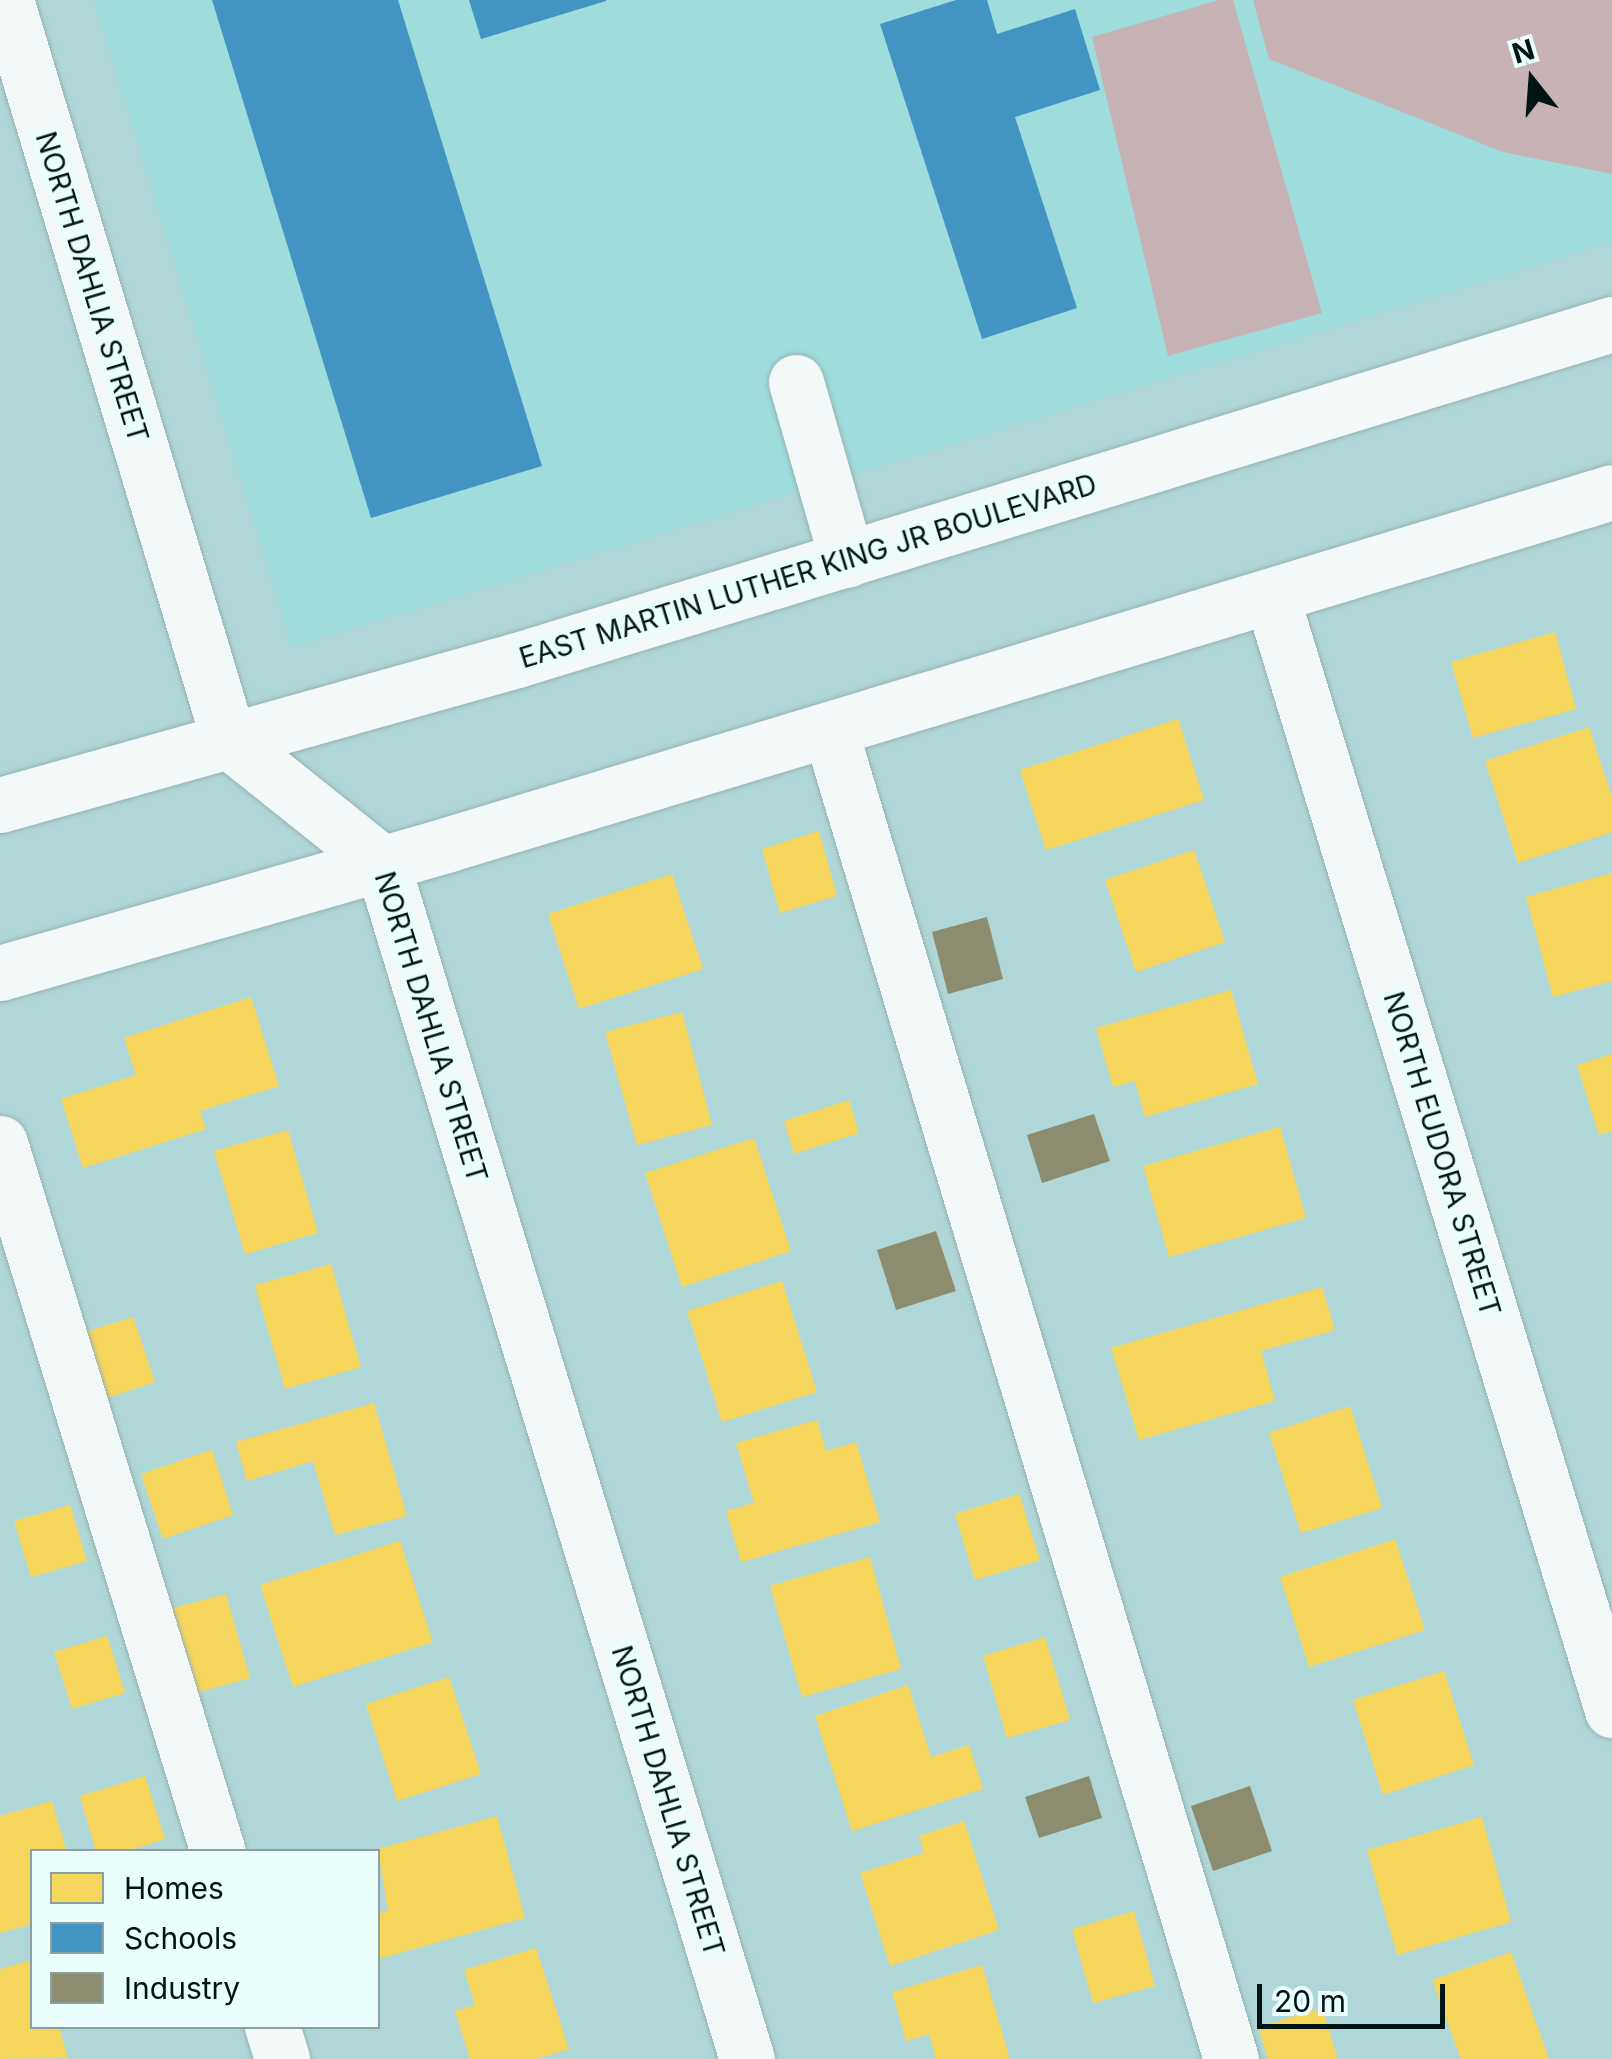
<!DOCTYPE html>
<style>
body{margin:0}
#map{position:relative;width:1612px;height:2059px;overflow:hidden;background:#b0d7d7;font-family:Inter,sans-serif}
div>[style]{position:absolute}
.built>*{inset:0;background:#9edddc}
.green>*{inset:0;background:#c7b2b5}
.homes>*{inset:0;background:#f6d55c}
.schools>*{inset:0;background:#4393c3}
.industry>*{inset:0;background:#8c8c6e}
.roads{filter:drop-shadow(0 0 2px #96b3b3) drop-shadow(0 0 2px #96b3b3)}
.minor>*{height:55px;margin:-27.5px;padding:0 27.5px;transform-origin:27.5px;border-radius:27.5px;background:#f3f9f9}
.major>*{height:55px;margin:-27.5px;padding:0 27.5px;transform-origin:27.5px;border-radius:27.5px;background:#f3f9f9}
span{translate:-50% -50%;white-space:nowrap;text-align:center;line-height:1.15;-webkit-text-stroke:10px #eafefd;paint-order:stroke}
.street-label{font-size:28px;color:#001414}
.legend{position:absolute;left:30px;top:1849px;width:350px;height:180px;box-sizing:border-box;background:#eafefd;border:2px solid #8ca0a0;margin:0;padding:12px 18px;list-style:none;font-size:30px;color:#001414}
.legend li{display:flex;align-items:center;gap:20px;height:50px}
.legend b{width:50px;border:2px solid #8ca0a0}
.north{position:absolute;left:1482px;top:30px;width:100px;height:100px;-webkit-text-stroke:8px #eafefd;paint-order:stroke;rotate:343deg;font-size:28px;font-weight:700;line-height:40px;text-align:center;color:#001414}
.north::after{content:'';display:block;margin:auto;width:35px;height:45px;background:#001414;clip-path:polygon(50% 0,100% 100%,50% 72%,0 100%)}
.scale{position:absolute;left:1257px;top:1984px;width:188px;height:45px;box-sizing:border-box;border:5px solid #001414;border-top:0;padding-left:12px;font-size:30px;line-height:35px;white-space:nowrap;color:#001414;-webkit-text-stroke:8px #eafefd;paint-order:stroke}
</style>
<div id="map">
<div class="built">
<div style="clip-path:polygon(94px 0,1612px 0,1612px 242px,292px 647px)"></div>
</div>
<div class="green">
<div style="clip-path:polygon(1219px 0,1233px 0,1322px 313px,1168px 356px,1092px 37px)"></div>
<div style="clip-path:polygon(1253px 0,1612px 0,1612px 174px,1503px 152px,1269px 59px)"></div>
</div>
<div class="homes">
<div style="clip-path:polygon(1555px 632px,1576px 709px,1473px 738px,1451px 662px)"></div>
<div style="clip-path:polygon(1178px 719px,1204px 800px,1046px 850px,1020px 770px)"></div>
<div style="clip-path:polygon(1589px 727px,1612px 797px,1612px 832px,1518px 863px,1485px 761px)"></div>
<div style="clip-path:polygon(819px 831px,837px 896px,780px 913px,762px 849px)"></div>
<div style="clip-path:polygon(1194px 850px,1225px 942px,1136px 972px,1105px 880px)"></div>
<div style="clip-path:polygon(1612px 873px,1612px 981px,1553px 997px,1526px 897px)"></div>
<div style="clip-path:polygon(672px 874px,703px 969px,579px 1009px,548px 914px)"></div>
<div style="clip-path:polygon(1231px 990px,1258px 1084px,1145px 1117px,1135px 1081px,1113px 1087px,1096px 1028px)"></div>
<div style="clip-path:polygon(251px 997px,279px 1086px,200px 1111px,206px 1129px,83px 1168px,61px 1099px,136px 1075px,124px 1038px)"></div>
<div style="clip-path:polygon(682px 1012px,712px 1125px,637px 1145px,605px 1032px)"></div>
<div style="clip-path:polygon(1612px 1054px,1612px 1131px,1599px 1135px,1577px 1065px)"></div>
<div style="clip-path:polygon(849px 1100px,859px 1133px,794px 1154px,784px 1121px)"></div>
<div style="clip-path:polygon(1280px 1127px,1306px 1218px,1169px 1257px,1143px 1166px)"></div>
<div style="clip-path:polygon(288px 1130px,318px 1233px,245px 1254px,214px 1151px)"></div>
<div style="clip-path:polygon(754px 1138px,791px 1251px,682px 1287px,645px 1173px)"></div>
<div style="clip-path:polygon(331px 1264px,361px 1367px,285px 1389px,255px 1285px)"></div>
<div style="clip-path:polygon(782px 1281px,817px 1392px,722px 1422px,687px 1311px)"></div>
<div style="clip-path:polygon(1322px 1287px,1335px 1330px,1261px 1351px,1275px 1401px,1139px 1440px,1111px 1348px)"></div>
<div style="clip-path:polygon(133px 1317px,155px 1382px,104px 1399px,82px 1333px)"></div>
<div style="clip-path:polygon(374px 1403px,407px 1516px,335px 1535px,313px 1461px,247px 1481px,236px 1442px)"></div>
<div style="clip-path:polygon(1350px 1406px,1382px 1508px,1301px 1533px,1269px 1433px)"></div>
<div style="clip-path:polygon(817px 1420px,826px 1451px,856px 1442px,880px 1522px,741px 1562px,726px 1511px,754px 1503px,736px 1443px)"></div>
<div style="clip-path:polygon(212px 1450px,233px 1515px,163px 1539px,141px 1474px)"></div>
<div style="clip-path:polygon(1019px 1494px,1040px 1560px,975px 1580px,955px 1514px)"></div>
<div style="clip-path:polygon(70px 1505px,87px 1561px,31px 1577px,14px 1521px)"></div>
<div style="clip-path:polygon(1395px 1539px,1425px 1630px,1309px 1667px,1280px 1577px)"></div>
<div style="clip-path:polygon(400px 1541px,433px 1642px,293px 1687px,260px 1585px)"></div>
<div style="clip-path:polygon(870px 1557px,901px 1669px,802px 1697px,770px 1586px)"></div>
<div style="clip-path:polygon(226px 1594px,250px 1678px,193px 1694px,169px 1609px)"></div>
<div style="clip-path:polygon(107px 1636px,125px 1693px,72px 1709px,54px 1652px)"></div>
<div style="clip-path:polygon(1045px 1637px,1070px 1720px,1007px 1738px,983px 1656px)"></div>
<div style="clip-path:polygon(1444px 1671px,1474px 1765px,1383px 1795px,1353px 1700px)"></div>
<div style="clip-path:polygon(449px 1677px,481px 1774px,397px 1801px,366px 1704px)"></div>
<div style="clip-path:polygon(908px 1685px,931px 1757px,969px 1745px,983px 1789px,852px 1831px,815px 1716px)"></div>
<div style="clip-path:polygon(145px 1776px,165px 1839px,125px 1852px,96px 1852px,80px 1796px)"></div>
<div style="clip-path:polygon(52px 1801px,67px 1852px,32px 1852px,32px 1924px,0 1933px,0 1816px)"></div>
<div style="clip-path:polygon(497px 1816px,525px 1918px,378px 1959px,378px 1913px,388px 1911px,378px 1849px)"></div>
<div style="clip-path:polygon(1482px 1817px,1511px 1922px,1397px 1955px,1367px 1850px)"></div>
<div style="clip-path:polygon(964px 1821px,999px 1930px,890px 1966px,860px 1873px,924px 1853px,919px 1836px)"></div>
<div style="clip-path:polygon(1134px 1911px,1155px 1986px,1093px 2003px,1072px 1929px)"></div>
<div style="clip-path:polygon(536px 1948px,569px 2049px,536px 2059px,470px 2059px,455px 2011px,475px 2005px,464px 1970px)"></div>
<div style="clip-path:polygon(1511px 1952px,1549px 2059px,1461px 2059px,1432px 1980px)"></div>
<div style="clip-path:polygon(32px 1960px,32px 2026px,59px 2026px,68px 2058px,0 2059px,0 1969px)"></div>
<div style="clip-path:polygon(982px 1965px,1010px 2059px,936px 2059px,929px 2034px,906px 2041px,892px 1992px)"></div>
<div style="clip-path:polygon(1322px 2008px,1338px 2059px,1268px 2059px,1258px 2027px)"></div>
</div>
<div class="schools">
<div style="clip-path:polygon(212px 0,398px 0,542px 466px,371px 518px)"></div>
<div style="clip-path:polygon(469px 0,606px 0,606px 1px,481px 39px)"></div>
<div style="clip-path:polygon(956px 0,987px 0,997px 34px,1075px 9px,1100px 90px,1015px 117px,1077px 308px,982px 339px,880px 24px)"></div>
</div>
<div class="industry">
<div style="clip-path:polygon(987px 917px,1003px 979px,948px 994px,932px 932px)"></div>
<div style="clip-path:polygon(1094px 1114px,1110px 1161px,1042px 1183px,1027px 1135px)"></div>
<div style="clip-path:polygon(936px 1231px,956px 1291px,896px 1310px,877px 1250px)"></div>
<div style="clip-path:polygon(1089px 1776px,1102px 1818px,1039px 1838px,1025px 1797px)"></div>
<div style="clip-path:polygon(1250px 1786px,1272px 1851px,1213px 1871px,1191px 1806px)"></div>
</div>
<div class="roads">
<div class="minor">
<div style="left:6px;top:0;width:774px;rotate:73.25deg"></div>
<div style="left:229px;top:741px;width:196px;rotate:38.6deg"></div>
<div style="left:382px;top:863px;width:1250px;rotate:73.03deg"></div>
<div style="left:796px;top:382px;width:185px;rotate:74deg"></div>
<div style="left:1272px;top:598px;width:1163px;rotate:73deg"></div>
<div style="left:830px;top:730px;width:1388px;rotate:73.21deg"></div>
<div style="left:0;top:1143px;width:742px;rotate:72.91deg"></div>
<div style="left:272px;top:2026px;width:34px;rotate:73deg"></div>
</div>
<div class="major">
<div style="left:0;top:805px;width:537px;rotate:-15.67deg"></div>
<div style="left:517px;top:660px;width:1145px;rotate:-17.06deg"></div>
<div style="left:0;top:973px;width:464px;rotate:-16deg"></div>
<div style="left:446px;top:845px;width:1218px;rotate:-16.84deg"></div>
</div>
</div>
<div class="street-label">
<span style="left:92px;top:287px;rotate:73deg">NORTH DAHLIA STREET</span>
<span style="left:808px;top:571px;rotate:-17deg">EAST MARTIN LUTHER KING JR BOULEVARD</span>
<span style="left:431px;top:1027px;rotate:73deg">NORTH DAHLIA STREET</span>
<span style="left:1442px;top:1154px;rotate:73deg">NORTH EUDORA STREET</span>
<span style="left:668px;top:1801px;rotate:73deg">NORTH DAHLIA STREET</span>
</div>
<ul class="legend">
<li><b style="height:28px;background:#f6d55c"></b>Homes</li>
<li><b style="height:28px;background:#4393c3"></b>Schools</li>
<li><b style="height:28px;background:#8c8c6e"></b>Industry</li>
</ul>
<div class="north">N</div>
<div class="scale">20 m</div>
</div>
